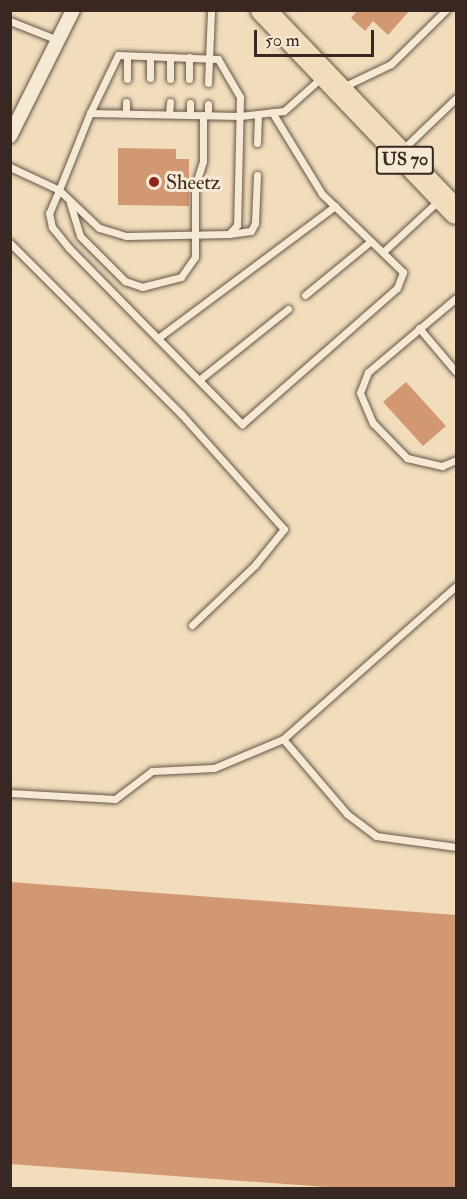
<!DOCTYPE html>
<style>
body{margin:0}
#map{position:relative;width:467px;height:1199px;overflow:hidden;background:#f1ddbc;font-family:"IM FELL Double Pica",serif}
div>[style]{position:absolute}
.building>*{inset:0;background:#d19872}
.roads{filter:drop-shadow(0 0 2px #665548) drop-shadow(0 0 2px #665548)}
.service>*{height:7px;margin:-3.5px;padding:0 3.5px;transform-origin:3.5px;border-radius:3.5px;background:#f6e9d3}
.minor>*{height:14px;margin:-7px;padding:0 7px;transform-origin:7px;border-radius:7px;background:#f6e9d3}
.trunk>*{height:24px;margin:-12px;padding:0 12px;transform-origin:12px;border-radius:12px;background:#f1ddbc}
.dots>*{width:16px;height:16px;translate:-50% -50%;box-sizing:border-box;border:3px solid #f6e9d3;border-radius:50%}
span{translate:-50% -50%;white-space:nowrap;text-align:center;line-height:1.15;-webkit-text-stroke:6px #f6e9d3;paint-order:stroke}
.shield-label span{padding:2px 4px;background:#f6e9d3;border:2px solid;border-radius:4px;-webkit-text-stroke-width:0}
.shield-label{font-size:18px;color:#382821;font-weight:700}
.poi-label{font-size:20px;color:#382821}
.left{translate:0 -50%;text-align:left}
.frame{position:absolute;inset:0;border:12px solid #382821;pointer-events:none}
.scale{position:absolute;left:254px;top:30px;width:120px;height:27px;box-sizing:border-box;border:3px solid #382821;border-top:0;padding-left:8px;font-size:18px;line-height:21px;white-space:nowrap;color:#382821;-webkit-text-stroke:4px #f6e9d3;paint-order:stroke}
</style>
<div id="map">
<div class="building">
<div style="clip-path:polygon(358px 10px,410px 10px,388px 35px,373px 21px,365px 31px,351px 18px)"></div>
<div style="clip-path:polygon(118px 148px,176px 149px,176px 159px,189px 159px,189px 206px,118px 205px)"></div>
<div style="clip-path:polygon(406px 382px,446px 426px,423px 446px,383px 402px)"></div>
<div style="clip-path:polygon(10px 882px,456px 915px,456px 1188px,340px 1188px,10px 1164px)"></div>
</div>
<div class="roads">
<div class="service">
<div style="left:10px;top:21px;width:52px;rotate:21.6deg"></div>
<div style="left:189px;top:57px;width:22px;rotate:90deg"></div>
<div style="left:150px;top:78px;width:22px;rotate:-90deg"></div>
<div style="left:127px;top:79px;width:23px;rotate:-90deg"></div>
<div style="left:170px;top:79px;width:22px;rotate:-90deg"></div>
<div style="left:208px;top:83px;width:73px;rotate:-87.6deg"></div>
<div style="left:343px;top:87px;width:53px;rotate:-25.6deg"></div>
<div style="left:391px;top:64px;width:77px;rotate:-44.5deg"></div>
<div style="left:208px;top:104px;width:11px;rotate:90deg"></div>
<div style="left:90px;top:113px;width:64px;rotate:-64.2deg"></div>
<div style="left:118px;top:55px;width:100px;rotate:2.3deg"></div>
<div style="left:218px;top:59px;width:44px;rotate:59.9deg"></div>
<div style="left:240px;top:97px;width:128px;rotate:91.3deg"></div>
<div style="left:237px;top:225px;width:12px;rotate:132deg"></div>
<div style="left:229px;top:234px;width:103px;rotate:178.9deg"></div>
<div style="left:126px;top:236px;width:28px;rotate:-163deg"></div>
<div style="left:99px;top:228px;width:55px;rotate:-136.5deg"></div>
<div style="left:59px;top:190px;width:25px;rotate:113deg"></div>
<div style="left:49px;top:213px;width:14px;rotate:78deg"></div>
<div style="left:52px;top:227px;width:27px;rotate:51deg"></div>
<div style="left:69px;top:248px;width:247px;rotate:45.5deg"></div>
<div style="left:242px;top:424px;width:206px;rotate:-41.3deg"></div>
<div style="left:397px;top:288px;width:17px;rotate:-69deg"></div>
<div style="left:403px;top:272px;width:112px;rotate:-136.1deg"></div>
<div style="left:322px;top:194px;width:96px;rotate:-121.4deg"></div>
<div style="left:126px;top:113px;width:11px;rotate:-90deg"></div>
<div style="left:169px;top:114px;width:12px;rotate:-85deg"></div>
<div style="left:190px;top:115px;width:12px;rotate:-90deg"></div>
<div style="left:257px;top:143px;width:29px;rotate:-88deg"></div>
<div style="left:402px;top:150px;width:75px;rotate:-43.9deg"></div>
<div style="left:10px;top:167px;width:54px;rotate:25.1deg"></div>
<div style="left:59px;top:190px;width:83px;rotate:-68.1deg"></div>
<div style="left:90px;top:113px;width:150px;rotate:1.1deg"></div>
<div style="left:240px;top:116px;width:44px;rotate:-6.5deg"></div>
<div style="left:284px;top:111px;width:51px;rotate:-41.8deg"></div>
<div style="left:70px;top:203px;width:34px;rotate:73deg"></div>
<div style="left:80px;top:236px;width:64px;rotate:45deg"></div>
<div style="left:125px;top:281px;width:18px;rotate:19deg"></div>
<div style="left:142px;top:287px;width:40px;rotate:-14.4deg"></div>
<div style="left:181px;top:277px;width:24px;rotate:-55deg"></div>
<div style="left:195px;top:257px;width:71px;rotate:-90deg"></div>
<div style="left:195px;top:186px;width:26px;rotate:-72deg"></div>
<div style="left:203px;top:161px;width:46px;rotate:-90deg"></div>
<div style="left:229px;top:234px;width:22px;rotate:-8deg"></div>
<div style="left:251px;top:231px;width:9px;rotate:-63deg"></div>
<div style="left:255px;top:223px;width:48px;rotate:-87.6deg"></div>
<div style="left:10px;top:243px;width:243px;rotate:45deg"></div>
<div style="left:182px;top:415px;width:153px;rotate:48.2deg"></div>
<div style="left:284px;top:529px;width:46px;rotate:128.9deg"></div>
<div style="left:255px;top:565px;width:87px;rotate:136.4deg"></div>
<div style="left:383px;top:252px;width:75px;rotate:-42.8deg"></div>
<div style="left:305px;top:295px;width:85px;rotate:-39.3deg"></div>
<div style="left:456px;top:298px;width:115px;rotate:139.9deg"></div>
<div style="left:368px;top:372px;width:22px;rotate:111deg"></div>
<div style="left:360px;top:393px;width:33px;rotate:67deg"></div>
<div style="left:373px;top:423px;width:49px;rotate:45.8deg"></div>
<div style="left:407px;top:458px;width:36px;rotate:13deg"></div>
<div style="left:442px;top:466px;width:15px;rotate:-23deg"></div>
<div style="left:419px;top:328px;width:57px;rotate:49.9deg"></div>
<div style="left:158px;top:338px;width:221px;rotate:-36.7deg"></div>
<div style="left:199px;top:380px;width:114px;rotate:-38.6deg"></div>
<div style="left:456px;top:586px;width:231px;rotate:138.5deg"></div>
<div style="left:283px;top:739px;width:99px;rotate:49.5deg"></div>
<div style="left:347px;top:814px;width:36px;rotate:37deg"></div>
<div style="left:376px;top:836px;width:81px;rotate:7.8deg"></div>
<div style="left:10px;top:793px;width:105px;rotate:3.3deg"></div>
<div style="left:115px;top:799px;width:46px;rotate:-37.1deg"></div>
<div style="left:152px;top:771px;width:62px;rotate:-2.8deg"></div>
<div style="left:214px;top:768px;width:75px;rotate:-22.8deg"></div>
</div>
<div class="minor">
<div style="left:10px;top:136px;width:141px;rotate:-63.4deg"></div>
</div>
<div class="trunk">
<div style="left:263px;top:10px;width:279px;rotate:46.3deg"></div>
</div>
</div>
<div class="dots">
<div style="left:154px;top:182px;background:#8f2418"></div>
</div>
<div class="shield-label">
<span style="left:405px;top:160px">US 70</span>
</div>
<div class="poi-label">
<span class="left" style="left:166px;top:182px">Sheetz</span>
</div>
<div class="frame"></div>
<div class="scale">50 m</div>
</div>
